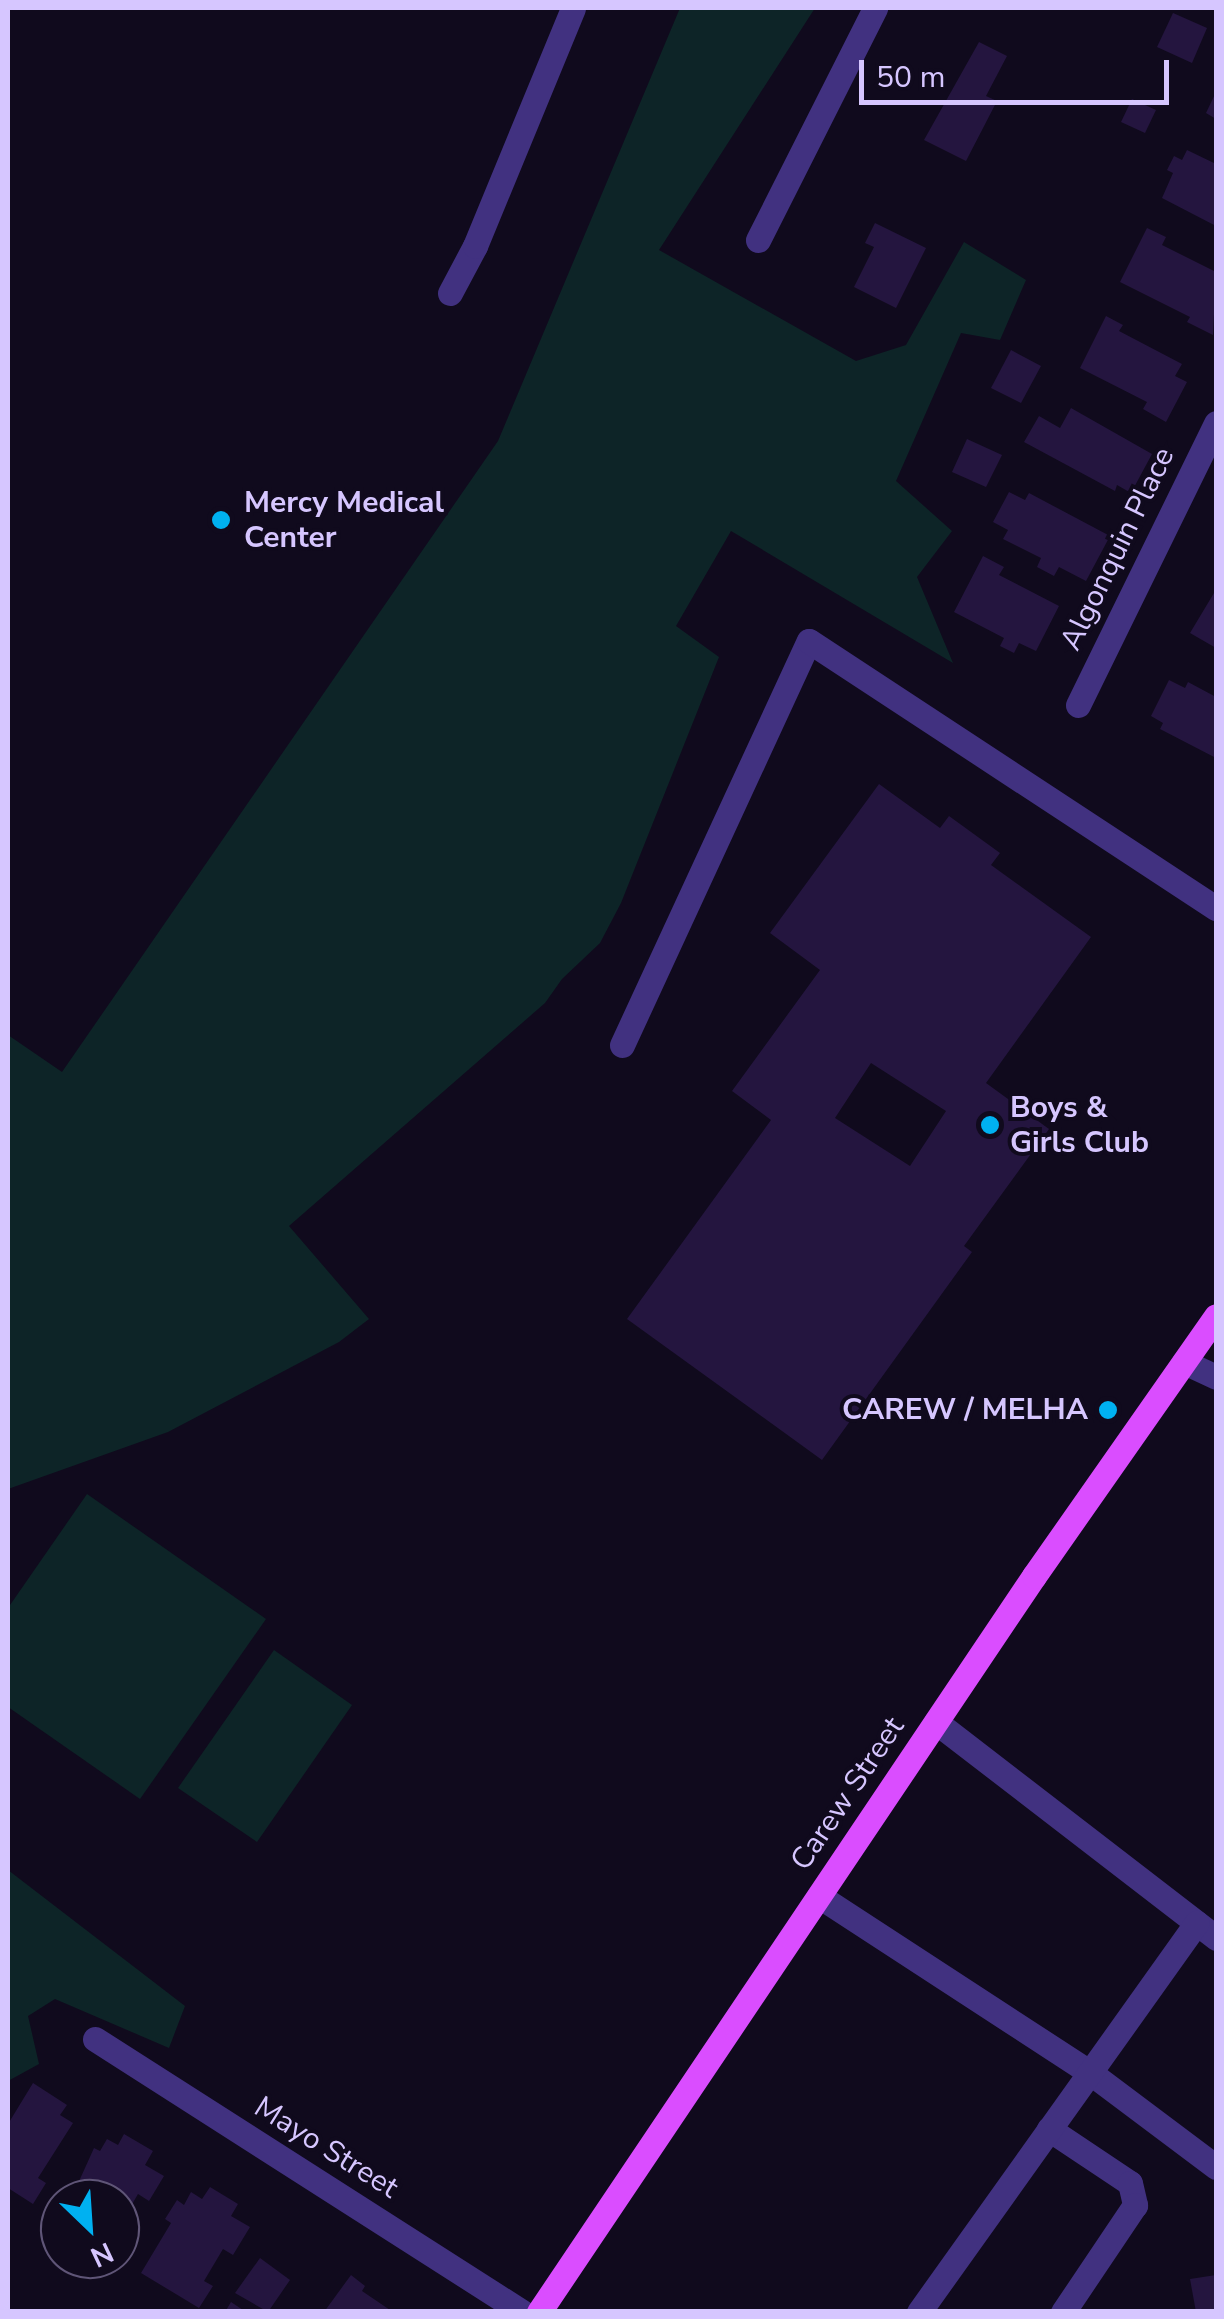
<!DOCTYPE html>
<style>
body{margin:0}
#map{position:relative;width:1224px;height:2319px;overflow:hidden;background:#100a1d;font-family:"Nunito Sans",sans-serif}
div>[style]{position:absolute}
.green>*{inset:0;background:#0d2427}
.building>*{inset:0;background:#24153f}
.lane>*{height:25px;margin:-12.5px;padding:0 12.5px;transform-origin:12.5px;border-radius:12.5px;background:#413180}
.street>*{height:25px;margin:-12.5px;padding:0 12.5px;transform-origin:12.5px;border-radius:12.5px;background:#413180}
.primary>*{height:25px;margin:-12.5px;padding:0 12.5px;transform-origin:12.5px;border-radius:12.5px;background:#da4dff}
.dots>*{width:28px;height:28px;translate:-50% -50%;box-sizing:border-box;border:5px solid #100a1d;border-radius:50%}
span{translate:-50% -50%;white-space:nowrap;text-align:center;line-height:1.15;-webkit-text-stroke:8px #100a1d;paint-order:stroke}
.poi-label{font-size:30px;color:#d6c6ff;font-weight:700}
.left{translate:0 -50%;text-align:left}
.right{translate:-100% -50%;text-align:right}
.street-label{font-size:30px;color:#d6c6ff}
.frame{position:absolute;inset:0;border:10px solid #d6c6ff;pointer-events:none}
.north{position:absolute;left:40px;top:2179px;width:100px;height:100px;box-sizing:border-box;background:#100a1d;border:2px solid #5f5577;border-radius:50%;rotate:155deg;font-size:28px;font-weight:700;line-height:40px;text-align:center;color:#d6c6ff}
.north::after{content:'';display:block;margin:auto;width:35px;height:45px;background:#00b1f1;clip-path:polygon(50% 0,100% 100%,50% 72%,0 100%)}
.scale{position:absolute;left:859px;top:60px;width:310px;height:45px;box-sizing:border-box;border:5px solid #d6c6ff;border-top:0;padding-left:12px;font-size:30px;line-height:35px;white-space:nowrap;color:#d6c6ff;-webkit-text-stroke:8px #100a1d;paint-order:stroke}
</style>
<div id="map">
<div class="green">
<div style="clip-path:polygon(680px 8px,815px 8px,659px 250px,856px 361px,906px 345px,964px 242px,1026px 280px,1000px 340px,961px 333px,896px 481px,952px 531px,917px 577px,953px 663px,731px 531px,676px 626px,719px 657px,621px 903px,600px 943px,562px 979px,545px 1003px,289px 1226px,369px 1319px,339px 1342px,168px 1432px,8px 1489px,8px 1035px,62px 1072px,498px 441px)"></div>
<div style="clip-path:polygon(87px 1494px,266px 1619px,140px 1799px,8px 1707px,8px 1608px)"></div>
<div style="clip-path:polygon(274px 1650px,352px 1705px,257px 1842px,178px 1788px)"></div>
<div style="clip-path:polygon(8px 1870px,185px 2006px,169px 2048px,55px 1999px,28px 2016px,39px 2064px,8px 2081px)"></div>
</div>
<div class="building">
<div style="clip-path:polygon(1173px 13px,1207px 28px,1192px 63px,1157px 47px)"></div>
<div style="clip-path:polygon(979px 42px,1007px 56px,986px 96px,997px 101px,966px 161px,924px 140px)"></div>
<div style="clip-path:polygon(1216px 92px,1216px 119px,1206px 113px)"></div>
<div style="clip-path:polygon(1132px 99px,1156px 110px,1145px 133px,1121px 122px)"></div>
<div style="clip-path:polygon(1187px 150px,1216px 164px,1216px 226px,1162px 198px,1173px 173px,1167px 170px,1174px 156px,1182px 160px)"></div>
<div style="clip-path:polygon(875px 223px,926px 248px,896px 308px,854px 287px,874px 247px,865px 243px)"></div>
<div style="clip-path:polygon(1147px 228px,1166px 237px,1162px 245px,1216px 272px,1213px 335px,1187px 322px,1190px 317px,1120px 282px)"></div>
<div style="clip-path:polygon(1106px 316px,1123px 325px,1119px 331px,1182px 364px,1175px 376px,1187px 382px,1166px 422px,1143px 409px,1147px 402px,1080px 368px)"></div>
<div style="clip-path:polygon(1011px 350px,1041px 366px,1021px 403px,991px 388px)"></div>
<div style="clip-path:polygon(1071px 408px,1152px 454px,1131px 493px,1117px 485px,1115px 491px,1024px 442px,1039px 416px,1060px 428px)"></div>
<div style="clip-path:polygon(967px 439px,1002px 455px,986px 487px,952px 472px)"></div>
<div style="clip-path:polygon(1009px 492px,1025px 500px,1029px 493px,1110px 536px,1086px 581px,1059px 567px,1054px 576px,1037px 567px,1041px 558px,1003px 539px,1008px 530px,993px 522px)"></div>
<div style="clip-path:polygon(983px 556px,1004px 567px,999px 575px,1059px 606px,1036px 651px,1019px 643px,1014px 653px,1000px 646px,1004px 638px,954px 612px)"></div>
<div style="clip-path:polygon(1214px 593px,1216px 594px,1216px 648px,1190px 633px)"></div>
<div style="clip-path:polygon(1169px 680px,1185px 688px,1188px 682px,1216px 697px,1216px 758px,1160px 729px,1163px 723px,1151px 716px)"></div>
<div style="clip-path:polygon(evenodd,879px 784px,940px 828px,949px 816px,1000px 853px,991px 865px,1091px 937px,986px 1083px,1049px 1129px,964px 1246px,972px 1252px,822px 1460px,627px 1319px,771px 1120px,732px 1091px,820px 970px,770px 933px,879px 784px,871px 1063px,946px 1111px,910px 1166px,835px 1118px,871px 1063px)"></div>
<div style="clip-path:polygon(33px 2083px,67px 2105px,60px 2115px,73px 2123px,38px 2178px,46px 2183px,33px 2204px,8px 2188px,8px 2124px)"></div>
<div style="clip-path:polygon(124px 2134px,153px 2151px,145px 2165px,164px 2176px,149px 2201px,138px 2194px,120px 2225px,120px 2199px,71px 2199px,94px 2148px,100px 2151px,107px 2139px,118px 2145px)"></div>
<div style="clip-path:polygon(210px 2187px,238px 2204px,231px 2216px,250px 2227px,233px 2255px,223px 2249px,204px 2281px,213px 2286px,199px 2308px,141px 2273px,171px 2223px,165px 2219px,177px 2200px,184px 2205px,191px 2192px,202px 2199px)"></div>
<div style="clip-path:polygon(260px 2258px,290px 2280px,268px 2312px,235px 2293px)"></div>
<div style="clip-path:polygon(351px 2275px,365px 2286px,362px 2291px,393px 2312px,324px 2312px)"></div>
<div style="clip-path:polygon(1216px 2275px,1216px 2312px,1196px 2312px,1190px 2279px)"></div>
<div style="clip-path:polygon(231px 2302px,246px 2312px,225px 2312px)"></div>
</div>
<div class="lane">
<div style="left:450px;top:293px;width:53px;rotate:-62deg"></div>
<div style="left:475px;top:246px;width:257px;rotate:-67.6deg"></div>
<div style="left:622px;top:1045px;width:445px;rotate:-65.2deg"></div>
<div style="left:809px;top:641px;width:487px;rotate:33.3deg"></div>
<div style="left:936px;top:1722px;width:354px;rotate:37.6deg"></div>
<div style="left:819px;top:1896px;width:326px;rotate:33.1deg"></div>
<div style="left:1092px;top:2074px;width:155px;rotate:36.9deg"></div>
<div style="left:1049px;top:2129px;width:97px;rotate:33.7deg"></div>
<div style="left:1130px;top:2183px;width:23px;rotate:77deg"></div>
<div style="left:1135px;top:2205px;width:129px;rotate:123.9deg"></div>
<div style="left:919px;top:2312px;width:478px;rotate:-54.5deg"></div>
</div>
<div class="street">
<div style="left:758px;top:240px;width:260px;rotate:-63.2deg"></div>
<div style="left:1078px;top:705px;width:314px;rotate:-63.9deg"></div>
<div style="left:1184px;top:1362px;width:35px;rotate:25deg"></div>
<div style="left:95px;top:2039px;width:507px;rotate:32.59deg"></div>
</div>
<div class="primary">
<div style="left:539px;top:2312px;width:887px;rotate:-56.08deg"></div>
<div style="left:1034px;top:1576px;width:317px;rotate:-55deg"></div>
</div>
<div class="dots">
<div style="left:221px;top:520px;background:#00b1f1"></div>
<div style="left:990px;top:1125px;background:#00b1f1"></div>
<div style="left:1108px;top:1410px;background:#00b1f1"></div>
</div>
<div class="poi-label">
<span class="left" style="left:244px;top:520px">Mercy Medical<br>Center</span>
<span class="left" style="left:1010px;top:1125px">Boys &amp;<br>Girls Club</span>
<span class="right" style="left:1088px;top:1410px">CAREW / MELHA</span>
</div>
<div class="street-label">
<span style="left:1118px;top:549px;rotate:-64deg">Algonquin Place</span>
<span style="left:848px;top:1794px;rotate:-56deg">Carew Street</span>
<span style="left:326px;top:2148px;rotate:32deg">Mayo Street</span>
</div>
<div class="frame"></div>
<div class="north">N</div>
<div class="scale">50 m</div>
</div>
